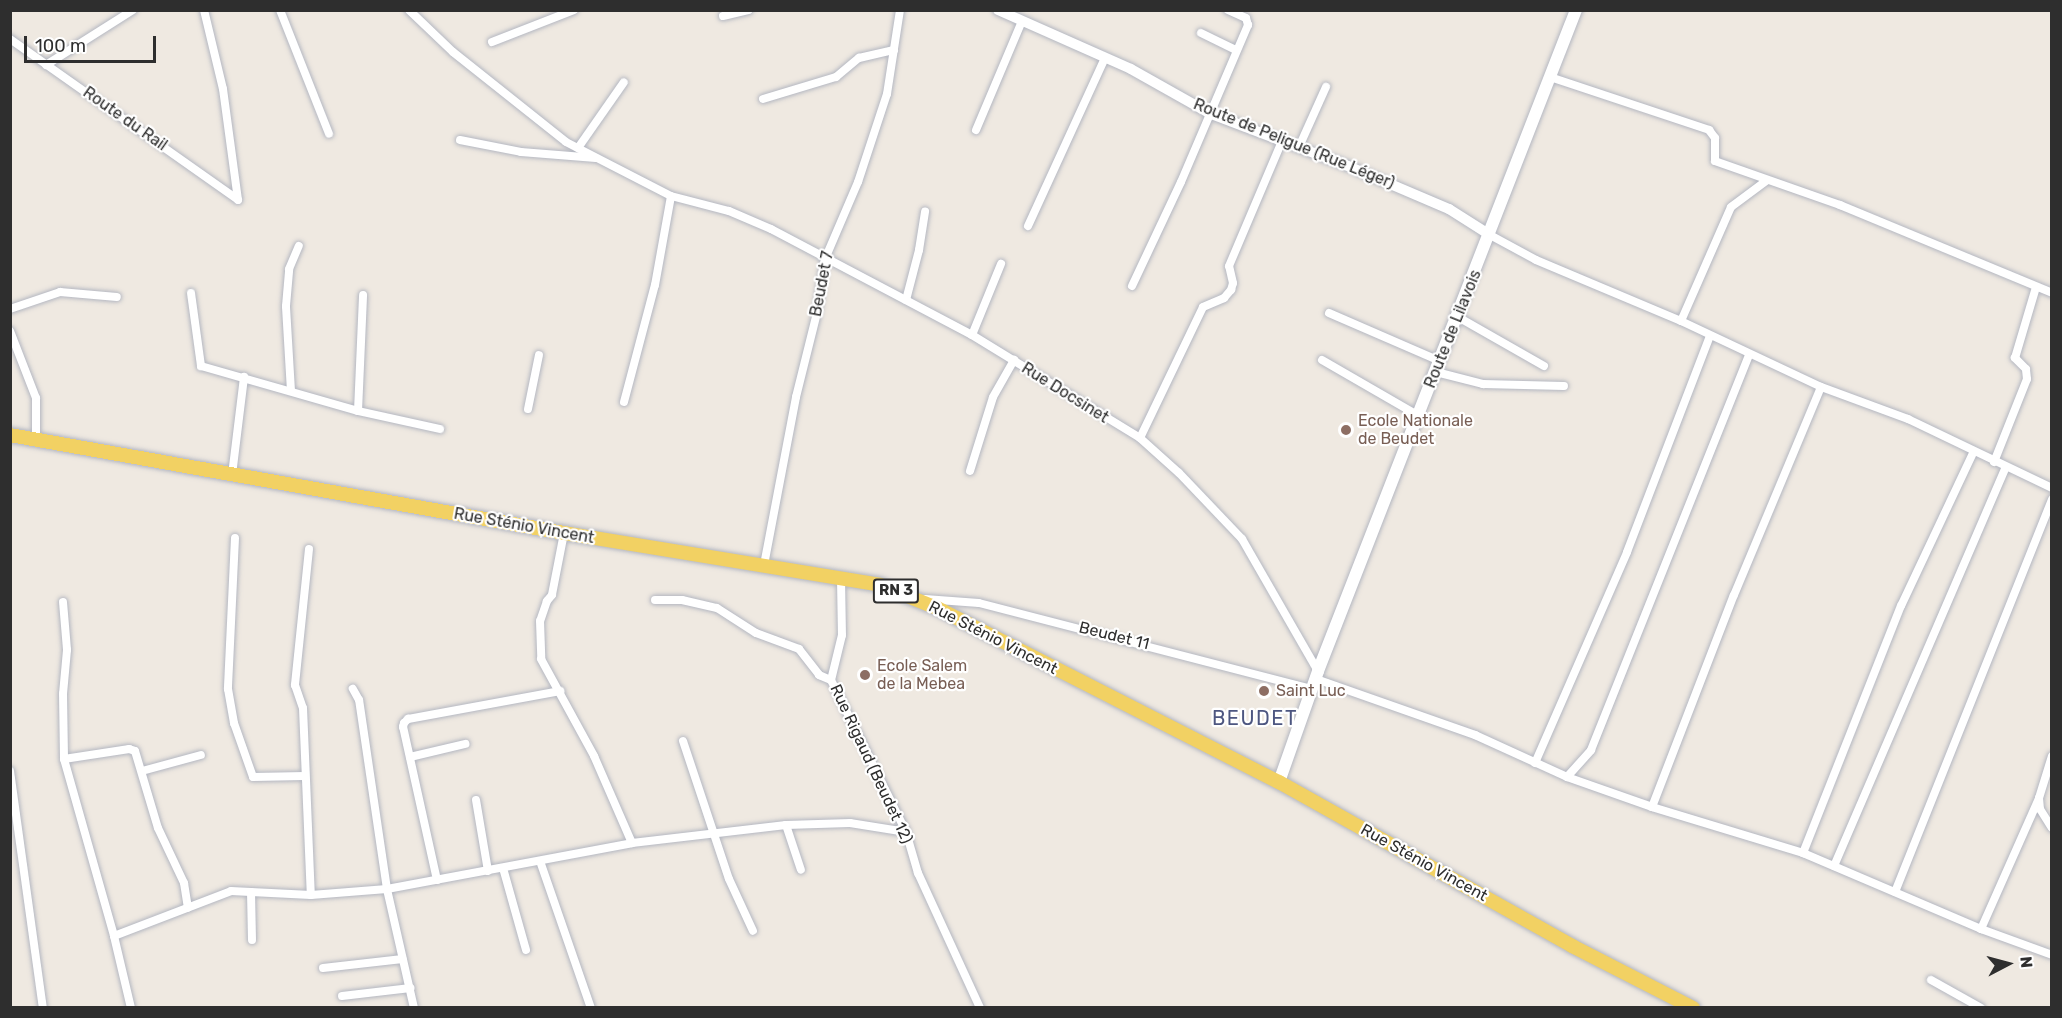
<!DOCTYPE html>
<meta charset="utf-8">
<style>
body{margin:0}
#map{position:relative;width:2062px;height:1018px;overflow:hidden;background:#efe9e1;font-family:Rubik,sans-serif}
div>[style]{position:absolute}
.roads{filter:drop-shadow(0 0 2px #b4b7c1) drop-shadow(0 0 2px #b4b7c1)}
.minor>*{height:8px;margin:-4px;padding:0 4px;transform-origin:4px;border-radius:4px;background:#fff}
.tertiary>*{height:10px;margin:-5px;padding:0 5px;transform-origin:5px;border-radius:5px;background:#fff}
.secondary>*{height:12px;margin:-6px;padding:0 6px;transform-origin:6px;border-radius:6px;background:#fff}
.primary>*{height:14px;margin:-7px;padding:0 7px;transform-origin:7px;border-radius:7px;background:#f2d163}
.dots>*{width:16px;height:16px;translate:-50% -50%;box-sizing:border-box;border:3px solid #fff;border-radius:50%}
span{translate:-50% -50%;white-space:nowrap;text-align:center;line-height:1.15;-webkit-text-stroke:4.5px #fff;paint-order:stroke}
.shield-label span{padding:2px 4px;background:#fff;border:2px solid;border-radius:4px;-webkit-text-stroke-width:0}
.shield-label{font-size:15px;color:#2e2e2e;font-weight:700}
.street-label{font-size:16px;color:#2e2e2e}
.education-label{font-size:16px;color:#785e54}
.left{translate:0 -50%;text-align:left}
.quarter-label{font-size:20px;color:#4d5680;letter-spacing:1.5px}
.frame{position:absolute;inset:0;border:12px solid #2e2e2e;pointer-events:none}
.north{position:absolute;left:1978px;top:934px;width:60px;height:60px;-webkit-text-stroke:4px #fff;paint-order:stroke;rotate:84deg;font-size:16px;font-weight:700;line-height:24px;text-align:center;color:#2e2e2e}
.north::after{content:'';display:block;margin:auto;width:21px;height:27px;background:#2e2e2e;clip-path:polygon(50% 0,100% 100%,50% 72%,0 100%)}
.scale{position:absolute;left:24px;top:36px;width:132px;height:27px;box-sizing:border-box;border:3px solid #2e2e2e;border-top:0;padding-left:8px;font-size:18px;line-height:21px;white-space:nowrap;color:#2e2e2e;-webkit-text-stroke:4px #fff;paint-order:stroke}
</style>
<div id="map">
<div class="roads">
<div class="minor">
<div style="left:204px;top:10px;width:81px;rotate:76.5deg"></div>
<div style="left:223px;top:89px;width:112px;rotate:82.3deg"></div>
<div style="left:280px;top:10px;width:133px;rotate:68.4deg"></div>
<div style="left:409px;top:10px;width:61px;rotate:43.7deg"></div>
<div style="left:453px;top:52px;width:144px;rotate:38.5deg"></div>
<div style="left:566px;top:142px;width:118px;rotate:27.2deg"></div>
<div style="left:671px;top:196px;width:60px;rotate:14.5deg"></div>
<div style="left:729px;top:211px;width:46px;rotate:23.2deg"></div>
<div style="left:771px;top:229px;width:227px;rotate:27.8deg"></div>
<div style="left:972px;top:335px;width:197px;rotate:31.5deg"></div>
<div style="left:1140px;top:438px;width:52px;rotate:41.9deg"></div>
<div style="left:1179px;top:473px;width:91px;rotate:46.3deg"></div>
<div style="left:1242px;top:539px;width:152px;rotate:60.1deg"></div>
<div style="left:723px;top:16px;width:26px;rotate:-13deg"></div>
<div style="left:1201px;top:33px;width:39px;rotate:26deg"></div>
<div style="left:10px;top:39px;width:279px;rotate:35.2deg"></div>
<div style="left:492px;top:42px;width:88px;rotate:-21.3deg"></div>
<div style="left:46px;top:65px;width:103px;rotate:-32.3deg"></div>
<div style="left:1550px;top:77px;width:168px;rotate:18.4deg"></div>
<div style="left:1709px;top:130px;width:10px;rotate:53deg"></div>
<div style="left:1715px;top:138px;width:23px;rotate:90deg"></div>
<div style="left:1715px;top:161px;width:133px;rotate:19.4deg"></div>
<div style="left:1840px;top:205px;width:230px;rotate:22.5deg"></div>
<div style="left:763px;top:99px;width:76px;rotate:-16.8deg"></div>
<div style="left:836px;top:77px;width:30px;rotate:-40deg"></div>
<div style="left:859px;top:58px;width:36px;rotate:-13deg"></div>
<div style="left:976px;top:130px;width:118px;rotate:-67.1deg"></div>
<div style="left:460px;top:140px;width:62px;rotate:11.1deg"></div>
<div style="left:521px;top:152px;width:75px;rotate:4.6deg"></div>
<div style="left:1299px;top:147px;width:66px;rotate:-65.8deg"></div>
<div style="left:578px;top:148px;width:80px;rotate:-55.1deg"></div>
<div style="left:1028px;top:226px;width:185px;rotate:-65.4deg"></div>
<div style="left:1490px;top:235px;width:52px;rotate:28.5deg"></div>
<div style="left:1536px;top:260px;width:157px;rotate:22.8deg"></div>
<div style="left:1681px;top:321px;width:155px;rotate:25.2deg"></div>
<div style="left:1821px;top:387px;width:93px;rotate:20.2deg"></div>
<div style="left:1908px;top:419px;width:160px;rotate:25.6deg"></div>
<div style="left:1132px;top:286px;width:115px;rotate:-64.8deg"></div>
<div style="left:1181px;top:182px;width:171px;rotate:-66.9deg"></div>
<div style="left:1248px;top:25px;width:7px;rotate:-106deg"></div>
<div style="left:1246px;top:18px;width:20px;rotate:-156deg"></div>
<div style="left:191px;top:293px;width:74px;rotate:82.2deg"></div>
<div style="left:201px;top:366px;width:163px;rotate:16deg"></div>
<div style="left:358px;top:411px;width:116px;rotate:-87.5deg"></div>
<div style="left:906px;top:300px;width:52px;rotate:-75.4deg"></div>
<div style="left:919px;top:250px;width:39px;rotate:-81deg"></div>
<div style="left:10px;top:309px;width:53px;rotate:-18.8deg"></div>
<div style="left:60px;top:292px;width:57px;rotate:5deg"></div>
<div style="left:1329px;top:313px;width:121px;rotate:23.4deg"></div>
<div style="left:1458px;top:317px;width:99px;rotate:29.7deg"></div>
<div style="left:1681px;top:321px;width:124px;rotate:-66.3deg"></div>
<div style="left:1731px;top:207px;width:44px;rotate:-36.6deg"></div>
<div style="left:10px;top:331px;width:72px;rotate:68.8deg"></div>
<div style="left:36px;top:398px;width:42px;rotate:90deg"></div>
<div style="left:972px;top:335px;width:77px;rotate:-67.8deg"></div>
<div style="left:1322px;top:360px;width:112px;rotate:30deg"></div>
<div style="left:1436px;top:372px;width:49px;rotate:14.3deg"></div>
<div style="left:1483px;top:384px;width:81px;rotate:1.4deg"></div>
<div style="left:291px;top:391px;width:85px;rotate:-93.4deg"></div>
<div style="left:286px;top:306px;width:37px;rotate:-85deg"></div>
<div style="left:289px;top:269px;width:25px;rotate:-67deg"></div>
<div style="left:624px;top:402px;width:121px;rotate:-75.2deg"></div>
<div style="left:655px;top:285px;width:90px;rotate:-79.8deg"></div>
<div style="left:528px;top:409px;width:55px;rotate:-78.5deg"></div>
<div style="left:358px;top:411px;width:84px;rotate:12.4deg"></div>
<div style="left:1140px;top:438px;width:145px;rotate:-64.3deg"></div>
<div style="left:1203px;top:307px;width:23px;rotate:-23deg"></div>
<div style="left:1224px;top:298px;width:11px;rotate:-49deg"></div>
<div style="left:1231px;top:290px;width:7px;rotate:-74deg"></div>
<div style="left:1233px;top:283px;width:17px;rotate:-103deg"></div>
<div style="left:1229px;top:266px;width:136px;rotate:-67deg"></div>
<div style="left:1994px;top:462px;width:89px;rotate:-68.3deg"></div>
<div style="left:2027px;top:379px;width:10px;rotate:-96deg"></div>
<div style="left:2026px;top:369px;width:16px;rotate:-135deg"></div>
<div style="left:2015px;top:358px;width:74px;rotate:-73.5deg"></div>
<div style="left:970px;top:471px;width:77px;rotate:-72.7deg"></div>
<div style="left:993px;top:397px;width:43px;rotate:-60.4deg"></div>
<div style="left:232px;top:475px;width:99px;rotate:-83deg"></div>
<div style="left:564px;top:533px;width:63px;rotate:101deg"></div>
<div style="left:552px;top:595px;width:8px;rotate:130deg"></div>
<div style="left:547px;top:601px;width:21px;rotate:109deg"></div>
<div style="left:540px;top:621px;width:38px;rotate:88deg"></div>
<div style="left:541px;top:659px;width:111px;rotate:61.3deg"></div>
<div style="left:594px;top:756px;width:95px;rotate:66.4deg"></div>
<div style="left:235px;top:538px;width:151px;rotate:92.7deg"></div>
<div style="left:228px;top:689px;width:35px;rotate:80deg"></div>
<div style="left:234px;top:723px;width:57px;rotate:70.6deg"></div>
<div style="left:253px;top:777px;width:52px;rotate:-1.1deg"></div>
<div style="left:309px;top:549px;width:137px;rotate:95.9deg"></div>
<div style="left:295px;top:685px;width:24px;rotate:71deg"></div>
<div style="left:303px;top:708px;width:187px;rotate:87.6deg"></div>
<div style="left:764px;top:565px;width:171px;rotate:-79.2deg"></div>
<div style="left:796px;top:397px;width:87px;rotate:-76deg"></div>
<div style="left:817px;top:313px;width:55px;rotate:-81.6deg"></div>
<div style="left:825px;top:259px;width:84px;rotate:-66.8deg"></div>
<div style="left:858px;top:182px;width:93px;rotate:-71.8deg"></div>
<div style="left:887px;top:94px;width:85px;rotate:-81.2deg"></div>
<div style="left:841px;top:579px;width:56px;rotate:89deg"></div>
<div style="left:842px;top:635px;width:46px;rotate:103.7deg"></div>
<div style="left:831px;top:680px;width:169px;rotate:63.7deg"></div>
<div style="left:906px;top:832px;width:43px;rotate:73.7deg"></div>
<div style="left:918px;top:873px;width:149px;rotate:65.3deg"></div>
<div style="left:925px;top:599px;width:54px;rotate:4.2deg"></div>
<div style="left:979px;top:603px;width:344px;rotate:14.5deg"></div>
<div style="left:655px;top:600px;width:27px"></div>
<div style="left:682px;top:600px;width:36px;rotate:13deg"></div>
<div style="left:717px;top:608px;width:46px;rotate:32.7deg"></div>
<div style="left:756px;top:633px;width:46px;rotate:20.4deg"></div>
<div style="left:799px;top:649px;width:33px;rotate:52deg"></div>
<div style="left:819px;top:675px;width:13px;rotate:23deg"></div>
<div style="left:63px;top:602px;width:48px;rotate:85.2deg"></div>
<div style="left:67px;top:650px;width:44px;rotate:95.2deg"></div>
<div style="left:63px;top:694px;width:65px;rotate:89.1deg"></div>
<div style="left:64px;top:759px;width:184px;rotate:74.2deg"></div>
<div style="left:1316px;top:679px;width:169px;rotate:19.4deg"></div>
<div style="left:1475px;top:735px;width:101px;rotate:24.5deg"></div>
<div style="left:1567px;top:777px;width:90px;rotate:19.4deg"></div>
<div style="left:1652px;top:807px;width:158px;rotate:16.9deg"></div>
<div style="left:1803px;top:853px;width:194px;rotate:23.1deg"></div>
<div style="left:1981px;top:929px;width:76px;rotate:20.1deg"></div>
<div style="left:683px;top:741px;width:145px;rotate:71.6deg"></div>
<div style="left:729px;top:879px;width:57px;rotate:65.2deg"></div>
<div style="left:2052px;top:756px;width:44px;rotate:107.2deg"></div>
<div style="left:2039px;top:798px;width:11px;rotate:85deg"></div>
<div style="left:2040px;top:809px;width:22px;rotate:58deg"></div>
<div style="left:410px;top:757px;width:57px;rotate:-13.3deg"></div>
<div style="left:64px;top:759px;width:66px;rotate:-8.7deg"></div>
<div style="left:129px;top:749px;width:6px;rotate:18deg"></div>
<div style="left:135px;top:751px;width:80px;rotate:73.4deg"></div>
<div style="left:158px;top:828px;width:61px;rotate:64.7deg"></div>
<div style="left:184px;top:883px;width:25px;rotate:81deg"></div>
<div style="left:1535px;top:763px;width:230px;rotate:-66.4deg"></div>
<div style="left:1627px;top:552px;width:231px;rotate:-69deg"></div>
<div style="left:10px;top:771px;width:239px;rotate:82.1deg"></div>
<div style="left:142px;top:771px;width:61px;rotate:-15.2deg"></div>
<div style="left:1567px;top:777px;width:36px;rotate:-48deg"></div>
<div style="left:1591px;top:750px;width:425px;rotate:-68.2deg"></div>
<div style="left:476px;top:800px;width:72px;rotate:80.4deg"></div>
<div style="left:1652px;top:807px;width:227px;rotate:-68.9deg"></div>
<div style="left:1734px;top:595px;width:225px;rotate:-67.3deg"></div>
<div style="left:786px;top:825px;width:47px;rotate:71.6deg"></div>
<div style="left:1803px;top:853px;width:266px;rotate:-68.4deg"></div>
<div style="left:1901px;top:606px;width:169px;rotate:-64.8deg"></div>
<div style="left:540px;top:861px;width:156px;rotate:70.9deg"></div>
<div style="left:1834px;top:866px;width:434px;rotate:-66.7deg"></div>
<div style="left:503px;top:868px;width:85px;rotate:74.3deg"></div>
<div style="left:437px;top:880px;width:157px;rotate:-102.5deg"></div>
<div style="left:403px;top:727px;width:4px;rotate:-76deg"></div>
<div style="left:404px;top:723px;width:6px;rotate:-45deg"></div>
<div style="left:408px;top:719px;width:155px;rotate:-10.4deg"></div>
<div style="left:251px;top:892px;width:48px;rotate:88.8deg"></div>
<div style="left:1895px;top:892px;width:423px;rotate:-68.2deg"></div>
<div style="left:1981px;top:929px;width:143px;rotate:-66.1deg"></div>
<div style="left:323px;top:968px;width:80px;rotate:-6.5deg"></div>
<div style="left:1931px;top:980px;width:57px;rotate:29.2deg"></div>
<div style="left:342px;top:996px;width:69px;rotate:-6.6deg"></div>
<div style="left:131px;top:1008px;width:74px;rotate:-103.3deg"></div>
<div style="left:114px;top:936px;width:125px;rotate:-21deg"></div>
<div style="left:231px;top:891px;width:80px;rotate:2.9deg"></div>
<div style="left:311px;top:895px;width:76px;rotate:-4.5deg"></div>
<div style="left:387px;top:889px;width:191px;rotate:-98.4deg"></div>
<div style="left:359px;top:700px;width:13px;rotate:-119deg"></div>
<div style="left:414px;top:1008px;width:122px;rotate:-102.8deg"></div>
<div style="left:387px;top:889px;width:249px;rotate:-10.6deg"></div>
<div style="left:632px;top:843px;width:155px;rotate:-6.7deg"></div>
<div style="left:786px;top:825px;width:64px;rotate:-1.8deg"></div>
<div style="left:850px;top:823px;width:57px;rotate:9.1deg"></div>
</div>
<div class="tertiary">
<div style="left:998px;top:10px;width:145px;rotate:23.9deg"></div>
<div style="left:1131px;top:69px;width:90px;rotate:29.4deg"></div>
<div style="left:1209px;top:113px;width:149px;rotate:20.9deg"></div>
<div style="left:1348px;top:166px;width:110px;rotate:23.1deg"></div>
<div style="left:1449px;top:209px;width:49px;rotate:32.4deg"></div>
</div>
<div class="secondary">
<div style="left:1279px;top:782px;width:118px;rotate:-70.6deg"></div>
<div style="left:1318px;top:671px;width:710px;rotate:-68.68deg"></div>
</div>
<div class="primary">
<div style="left:10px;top:435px;width:563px;rotate:10.03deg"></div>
<div style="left:564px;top:533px;width:320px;rotate:9.3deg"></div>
<div style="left:880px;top:585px;width:61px;rotate:22deg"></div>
<div style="left:937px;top:608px;width:384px;rotate:27deg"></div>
<div style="left:1279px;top:782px;width:336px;rotate:29.2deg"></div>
<div style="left:1572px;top:946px;width:136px;rotate:27.1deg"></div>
</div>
</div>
<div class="dots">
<div style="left:1346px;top:430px;background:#8d6e63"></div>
<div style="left:865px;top:675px;background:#8d6e63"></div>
<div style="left:1264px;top:691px;background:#8d6e63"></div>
</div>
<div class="shield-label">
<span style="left:896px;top:591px">RN 3</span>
</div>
<div class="street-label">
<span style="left:125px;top:119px;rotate:35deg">Route du Rail</span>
<span style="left:1294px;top:144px;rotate:22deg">Route de Peligue (Rue Léger)</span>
<span style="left:822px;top:284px;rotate:-79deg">Beudet 7</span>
<span style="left:1453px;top:329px;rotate:-68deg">Route de Lilavois</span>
<span style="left:1065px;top:393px;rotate:32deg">Rue Docsinet</span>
<span style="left:524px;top:526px;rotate:10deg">Rue Sténio Vincent</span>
<span style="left:1114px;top:636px;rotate:14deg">Beudet 11</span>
<span style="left:993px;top:638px;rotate:27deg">Rue Sténio Vincent</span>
<span style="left:871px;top:764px;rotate:65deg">Rue Rigaud (Beudet 12)</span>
<span style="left:1424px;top:863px;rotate:29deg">Rue Sténio Vincent</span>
</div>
<div class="education-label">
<span class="left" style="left:1358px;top:430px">Ecole Nationale<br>de Beudet</span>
<span class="left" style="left:877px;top:675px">Ecole Salem<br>de la Mebea</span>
<span class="left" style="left:1276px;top:691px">Saint Luc</span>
</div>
<div class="quarter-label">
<span style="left:1255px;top:718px">BEUDET</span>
</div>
<div class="frame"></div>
<div class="north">N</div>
<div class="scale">100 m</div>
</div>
